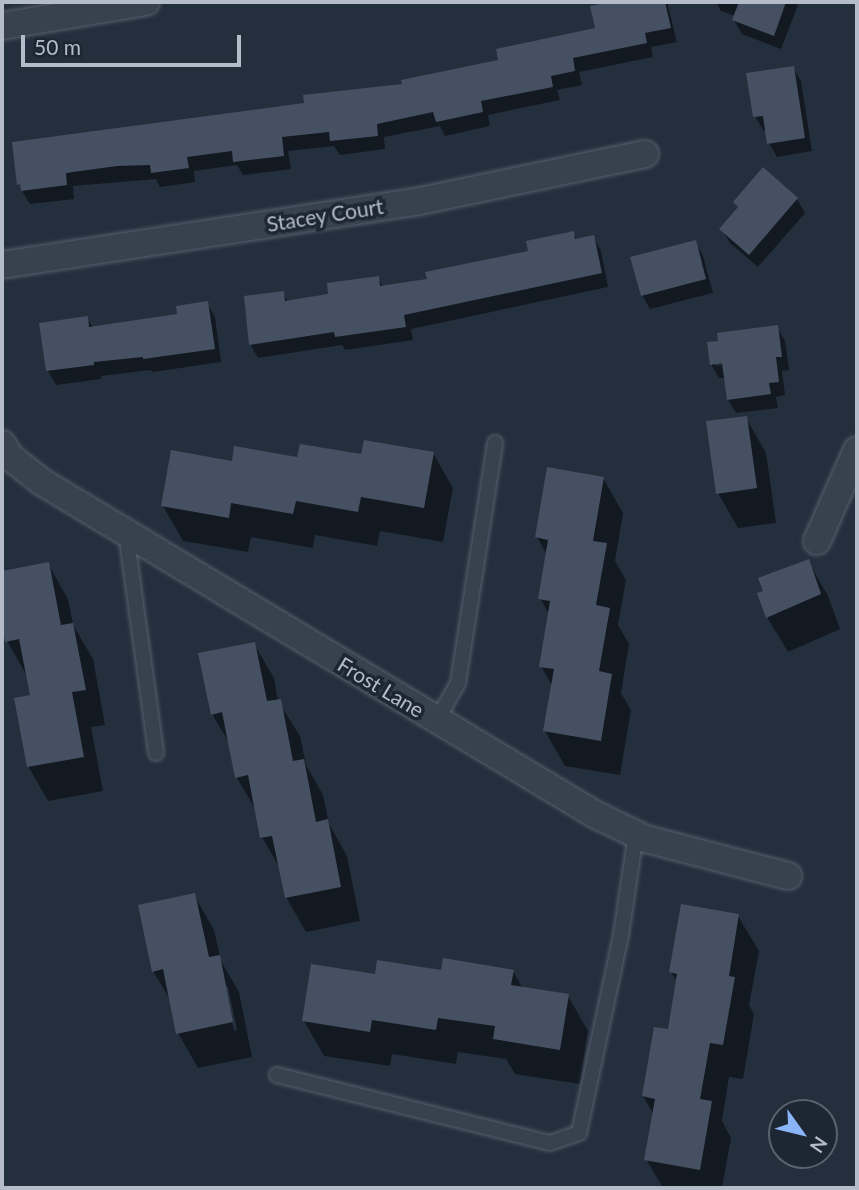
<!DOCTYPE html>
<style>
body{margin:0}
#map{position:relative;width:859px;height:1190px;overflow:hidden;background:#242f3e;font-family:Lato,sans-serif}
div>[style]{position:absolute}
.shadow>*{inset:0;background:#0007}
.building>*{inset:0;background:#455162}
.roads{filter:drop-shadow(0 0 2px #565f6c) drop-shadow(0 0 2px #565f6c)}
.lane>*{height:14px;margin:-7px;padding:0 7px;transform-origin:7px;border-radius:7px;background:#38414e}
.street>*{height:26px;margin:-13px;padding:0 13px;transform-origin:13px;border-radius:13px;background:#38414e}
span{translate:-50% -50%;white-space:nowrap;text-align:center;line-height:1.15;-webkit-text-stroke:7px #1d2633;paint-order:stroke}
.street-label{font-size:21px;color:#b4bcc9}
.frame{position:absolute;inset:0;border:4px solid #b4bcc9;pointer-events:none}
.north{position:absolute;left:768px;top:1099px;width:70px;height:70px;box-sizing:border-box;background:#1d2633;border:2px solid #59626f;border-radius:50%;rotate:124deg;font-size:19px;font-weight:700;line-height:28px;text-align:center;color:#b4bcc9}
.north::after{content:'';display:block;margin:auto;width:24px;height:32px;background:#8ab4f8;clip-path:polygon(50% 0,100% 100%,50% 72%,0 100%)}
.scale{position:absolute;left:21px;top:35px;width:220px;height:32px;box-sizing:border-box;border:4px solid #b4bcc9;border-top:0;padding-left:9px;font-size:21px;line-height:24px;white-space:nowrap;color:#b4bcc9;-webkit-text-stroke:5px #1d2633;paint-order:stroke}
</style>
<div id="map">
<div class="shadow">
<div style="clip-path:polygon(619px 2px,667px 2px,677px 42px,651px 47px,653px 57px,579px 72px,582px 85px,557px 90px,560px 100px,488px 115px,490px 126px,445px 136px,440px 126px,384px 137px,385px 149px,340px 155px,334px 146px,288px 151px,291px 169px,243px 175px,237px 165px,194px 171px,195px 182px,160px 187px,156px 179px,73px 186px,74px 199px,30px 204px,22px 191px,14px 144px,305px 105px,404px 85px,500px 61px,597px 30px,592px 7px)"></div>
<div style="clip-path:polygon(716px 2px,796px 2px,798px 5px,781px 49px,742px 34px,734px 20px,735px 16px,721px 11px)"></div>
<div style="clip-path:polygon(793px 68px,801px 81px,812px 151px,777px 157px,769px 143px,767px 130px,763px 130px,755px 116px)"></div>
<div style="clip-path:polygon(763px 170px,797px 199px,805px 213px,758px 267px,730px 243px,722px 229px,739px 209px,735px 202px)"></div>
<div style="clip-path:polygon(573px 233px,577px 240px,593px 237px,601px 251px,608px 287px,411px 329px,413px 340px,345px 350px,342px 345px,258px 358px,250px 344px,283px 293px,288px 302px,330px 296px,378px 278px,383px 288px,429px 280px,530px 253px)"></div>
<div style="clip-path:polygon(695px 242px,703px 256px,713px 293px,650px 309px,642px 295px)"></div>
<div style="clip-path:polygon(207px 303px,215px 317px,221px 362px,153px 372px,151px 370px,101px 376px,101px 379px,56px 385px,48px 371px,41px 324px,87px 318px,93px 328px,179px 316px)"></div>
<div style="clip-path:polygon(evenodd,777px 327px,785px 341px,789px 370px,782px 371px,785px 395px,776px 397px,778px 408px,736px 413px,728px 400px,725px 378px,719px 378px,711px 364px,720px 342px,777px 327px,730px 361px,731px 364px,715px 366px,715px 363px,730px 361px)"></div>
<div style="clip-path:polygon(746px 418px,766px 453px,776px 523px,738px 528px,718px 493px)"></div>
<div style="clip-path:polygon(433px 453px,453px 488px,443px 542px,380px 531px,377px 546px,315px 535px,313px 548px,251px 537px,248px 552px,183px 541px,163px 506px,233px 463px)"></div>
<div style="clip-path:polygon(603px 478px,623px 513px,615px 561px,626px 580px,618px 625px,629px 644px,621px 693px,631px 710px,620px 775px,565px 766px,545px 731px,552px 686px,541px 666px,550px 616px,540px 598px,547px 555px,537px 537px)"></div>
<div style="clip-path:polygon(808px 561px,828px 596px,840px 629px,788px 652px,767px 617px)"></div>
<div style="clip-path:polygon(48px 564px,68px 599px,73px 625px,93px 659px,105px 725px,91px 727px,103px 791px,48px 801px,28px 766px,32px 697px,27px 676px,7px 641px,2px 614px,2px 573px)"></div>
<div style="clip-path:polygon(254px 644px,274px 678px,278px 701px,300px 736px,306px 765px,323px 795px,329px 824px,347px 856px,360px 921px,306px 932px,286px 897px,281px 870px,262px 837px,257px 812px,237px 778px,231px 746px,212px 714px)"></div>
<div style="clip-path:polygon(evenodd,194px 895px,214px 930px,221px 961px,239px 992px,252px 1057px,198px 1068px,178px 1033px,172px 1003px,153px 971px,194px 895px,223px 982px,228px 987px,237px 1030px,234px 1031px,223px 982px)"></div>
<div style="clip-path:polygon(738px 916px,759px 951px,749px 1005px,754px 1014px,743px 1079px,729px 1077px,722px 1121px,731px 1138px,722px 1188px,663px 1188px,646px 1159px,654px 1115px,643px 1096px,669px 1031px,678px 983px,671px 972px)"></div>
<div style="clip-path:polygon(513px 971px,523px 989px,568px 996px,588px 1031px,580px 1084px,515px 1074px,506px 1059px,458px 1052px,456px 1064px,392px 1054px,390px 1066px,324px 1056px,304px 1021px,376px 976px)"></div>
</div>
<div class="building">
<div style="clip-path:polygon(610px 2px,665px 2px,671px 28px,645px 33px,647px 43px,573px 58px,575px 71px,551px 76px,553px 87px,481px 101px,483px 112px,436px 122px,433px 112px,377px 124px,378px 136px,330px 141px,329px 132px,282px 137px,284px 156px,233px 162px,232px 151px,187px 157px,189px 168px,151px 173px,150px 165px,117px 166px,66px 173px,67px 185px,21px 191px,20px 184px,17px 185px,12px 142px,304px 103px,303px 95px,402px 84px,401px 80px,498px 60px,496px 49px,595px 28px,590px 6px)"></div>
<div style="clip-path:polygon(739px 2px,786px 2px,774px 36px,732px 20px)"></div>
<div style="clip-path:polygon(794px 66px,805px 138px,767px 144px,763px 116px,753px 117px,746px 73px)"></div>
<div style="clip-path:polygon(763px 167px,798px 198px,749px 255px,719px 229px,738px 207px,733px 202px)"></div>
<div style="clip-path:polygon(574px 231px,575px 239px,594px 235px,602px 273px,404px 315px,406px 327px,335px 337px,334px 332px,249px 345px,244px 296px,284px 291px,285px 301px,328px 294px,327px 283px,379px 276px,380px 286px,427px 279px,425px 272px,528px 251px,526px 241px)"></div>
<div style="clip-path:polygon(696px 240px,706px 279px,641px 296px,630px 257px)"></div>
<div style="clip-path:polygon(208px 301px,215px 349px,143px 359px,143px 357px,94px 362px,94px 365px,46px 371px,39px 323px,88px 316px,89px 327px,177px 314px,176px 306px)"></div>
<div style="clip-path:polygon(778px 325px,782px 357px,776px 357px,779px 382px,769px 383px,771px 394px,727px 400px,722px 363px,710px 365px,707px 342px,718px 341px,717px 333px)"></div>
<div style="clip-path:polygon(747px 416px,757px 488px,716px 494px,706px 421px)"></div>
<div style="clip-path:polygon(364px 440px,434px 452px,424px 508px,361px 497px,358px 512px,296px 501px,293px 514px,231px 503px,229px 518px,161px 506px,171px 450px,232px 461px,234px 446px,297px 457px,300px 444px,361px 454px)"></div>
<div style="clip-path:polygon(547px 467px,604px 477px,593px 541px,607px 543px,596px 605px,610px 608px,599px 671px,612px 674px,601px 741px,543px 731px,554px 669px,539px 667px,550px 601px,538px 599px,548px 540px,535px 537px)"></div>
<div style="clip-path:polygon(809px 559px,821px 594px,766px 618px,757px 593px,763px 591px,758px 578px)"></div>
<div style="clip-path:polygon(49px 562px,61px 625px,73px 623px,86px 690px,72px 692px,84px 757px,27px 767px,14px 698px,30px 695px,19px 639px,5px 642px,2px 624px,2px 571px)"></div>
<div style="clip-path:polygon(255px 642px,267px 701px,281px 699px,293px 761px,304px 759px,316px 822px,328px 819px,341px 887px,285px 898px,272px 836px,260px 838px,248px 775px,235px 778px,222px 712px,211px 715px,198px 653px)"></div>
<div style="clip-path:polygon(195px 893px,209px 957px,220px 955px,233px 1022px,176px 1034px,163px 969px,152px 972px,138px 905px)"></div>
<div style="clip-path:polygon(681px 904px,739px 914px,729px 976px,735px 977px,723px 1045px,710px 1043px,700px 1099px,712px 1101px,700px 1170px,644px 1160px,655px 1099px,642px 1096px,654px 1027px,668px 1029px,677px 974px,669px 972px)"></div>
<div style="clip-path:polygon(443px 958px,514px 970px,511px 985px,569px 994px,560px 1050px,493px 1039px,495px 1026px,438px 1018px,436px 1030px,372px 1020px,370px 1032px,302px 1021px,311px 964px,375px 974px,377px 960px,441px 970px)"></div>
</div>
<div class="roads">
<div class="lane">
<div style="left:126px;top:533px;width:222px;rotate:82.2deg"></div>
<div style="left:437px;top:720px;width:43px;rotate:-60.4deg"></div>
<div style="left:458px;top:683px;width:243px;rotate:-81.2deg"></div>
<div style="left:277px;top:1075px;width:281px;rotate:14deg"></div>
<div style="left:550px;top:1143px;width:31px;rotate:-19deg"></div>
<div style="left:579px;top:1133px;width:202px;rotate:-78deg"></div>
<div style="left:621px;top:935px;width:102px;rotate:-81.6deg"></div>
</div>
<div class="street">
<div style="left:2px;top:26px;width:146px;rotate:-9.5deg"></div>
<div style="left:2px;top:265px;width:418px;rotate:-8.7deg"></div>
<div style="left:415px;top:202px;width:235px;rotate:-11.8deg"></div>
<div style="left:2px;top:444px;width:15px;rotate:58deg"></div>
<div style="left:10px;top:457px;width:41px;rotate:38deg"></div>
<div style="left:42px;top:482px;width:644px;rotate:31.02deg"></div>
<div style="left:594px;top:814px;width:58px;rotate:25.7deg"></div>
<div style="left:646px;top:839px;width:147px;rotate:14.6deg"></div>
<div style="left:817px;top:541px;width:99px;rotate:-66.3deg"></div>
</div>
</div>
<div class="street-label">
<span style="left:325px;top:215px;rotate:-9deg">Stacey Court</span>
<span style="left:381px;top:687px;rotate:31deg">Frost Lane</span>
</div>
<div class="frame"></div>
<div class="north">N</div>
<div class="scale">50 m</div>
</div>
